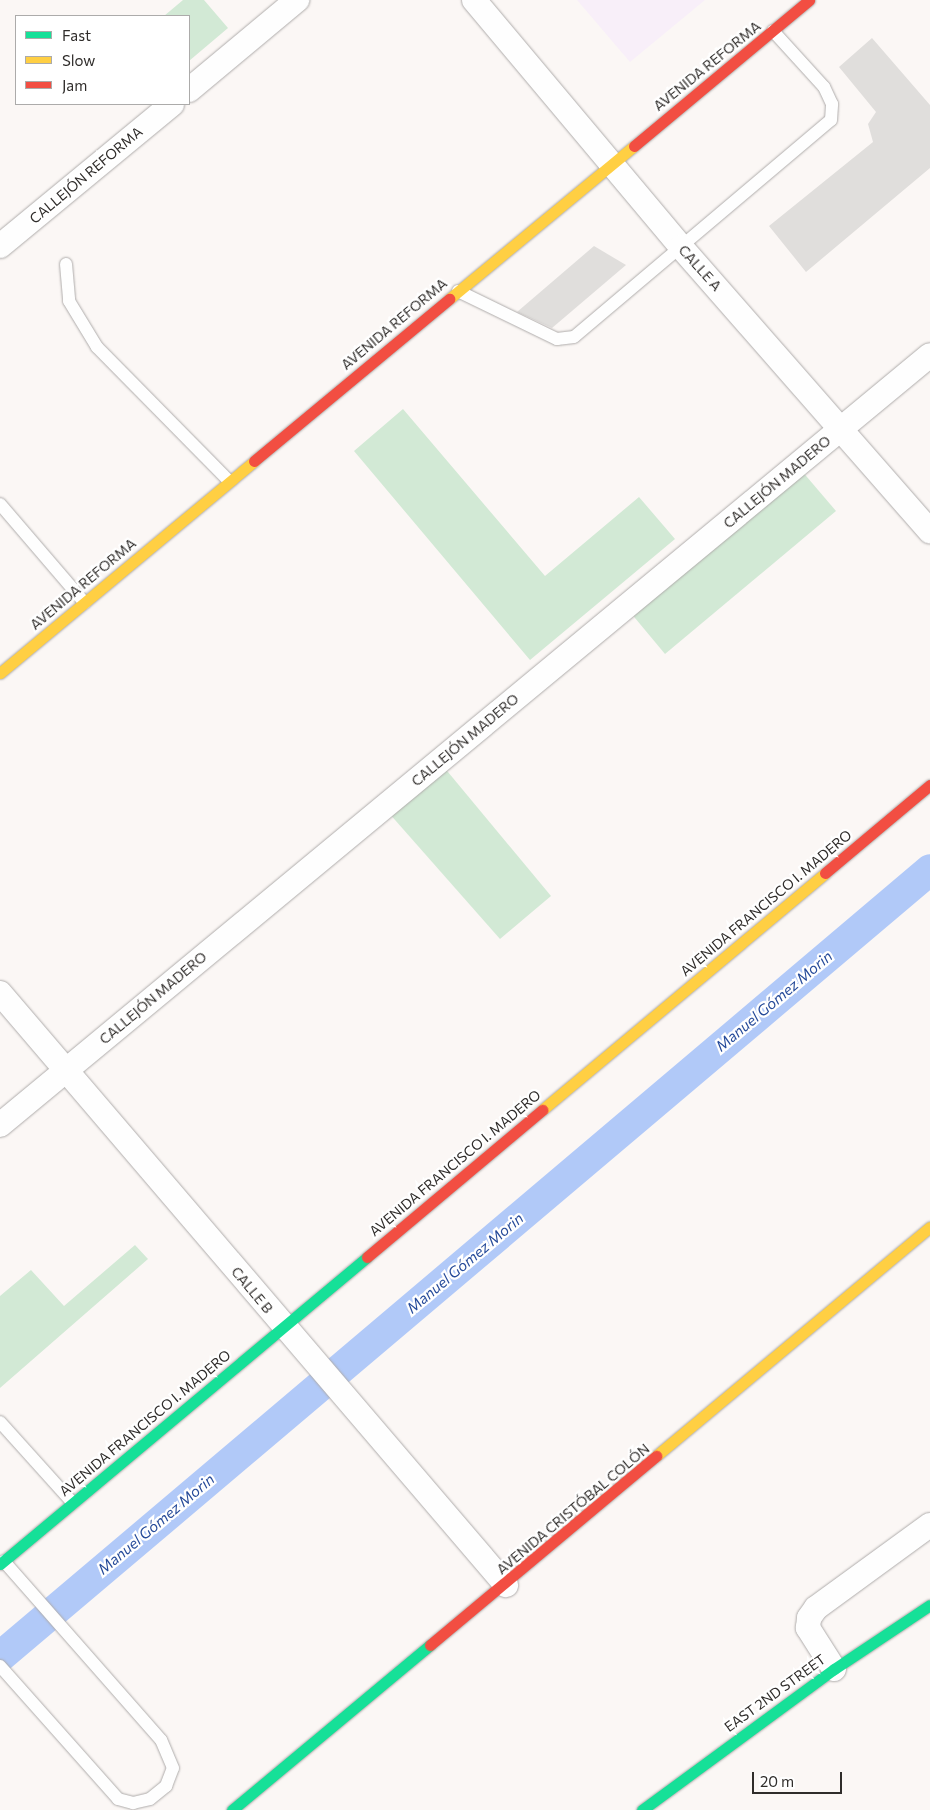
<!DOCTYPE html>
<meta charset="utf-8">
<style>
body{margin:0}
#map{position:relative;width:930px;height:1810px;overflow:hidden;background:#fbf7f5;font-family:Commissioner,sans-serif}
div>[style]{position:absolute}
.education>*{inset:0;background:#f8eff9}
.green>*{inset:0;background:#d2e9d5}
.canal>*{height:31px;margin:-15.5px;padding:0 15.5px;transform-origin:15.5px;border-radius:15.5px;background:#b1c9f8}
.building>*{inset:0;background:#e0dedc}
.roads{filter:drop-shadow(0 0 1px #afacab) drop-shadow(0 0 1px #afacab)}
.lane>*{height:12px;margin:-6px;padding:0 6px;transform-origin:6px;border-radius:6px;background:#fefefe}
.street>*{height:24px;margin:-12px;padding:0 12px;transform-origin:12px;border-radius:12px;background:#fefefe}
.fast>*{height:11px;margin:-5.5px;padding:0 5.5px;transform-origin:5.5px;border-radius:5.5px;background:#16e098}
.slow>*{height:11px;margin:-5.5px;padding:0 5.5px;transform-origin:5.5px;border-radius:5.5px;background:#ffcf43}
.jam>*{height:11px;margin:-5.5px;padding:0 5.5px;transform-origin:5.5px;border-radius:5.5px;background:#f24e42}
span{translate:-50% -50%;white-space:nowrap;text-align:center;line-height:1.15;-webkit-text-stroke:4.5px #fff;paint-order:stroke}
.street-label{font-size:14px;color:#2f2c2a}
.water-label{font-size:15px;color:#254a99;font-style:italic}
.legend{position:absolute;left:15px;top:15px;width:175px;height:90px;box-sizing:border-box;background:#fff;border:1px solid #acabaa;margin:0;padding:6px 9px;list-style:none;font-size:15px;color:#2f2c2a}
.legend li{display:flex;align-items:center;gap:10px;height:25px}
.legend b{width:25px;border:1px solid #acabaa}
.scale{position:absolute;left:752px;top:1772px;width:90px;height:22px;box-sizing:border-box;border:2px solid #2f2c2a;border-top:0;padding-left:6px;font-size:15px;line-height:18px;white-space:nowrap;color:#2f2c2a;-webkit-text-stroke:4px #fff;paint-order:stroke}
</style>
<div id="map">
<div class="education">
<div style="clip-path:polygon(577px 0,705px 0,630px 62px)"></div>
</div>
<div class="green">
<div style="clip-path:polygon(183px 0,204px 0,228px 28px,189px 61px,189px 16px,164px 16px)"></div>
<div style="clip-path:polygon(403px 409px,545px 576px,639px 497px,675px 539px,530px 660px,354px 451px)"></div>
<div style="clip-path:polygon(801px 470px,836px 511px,665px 654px,630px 612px)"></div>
<div style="clip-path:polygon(443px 766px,551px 896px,500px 939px,388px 812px)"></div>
<div style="clip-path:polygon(135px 1245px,148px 1259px,0 1388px,0 1296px,31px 1270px,64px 1306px)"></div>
</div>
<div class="canal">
<div style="left:0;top:1656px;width:1218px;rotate:-40.24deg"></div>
</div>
<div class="building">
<div style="clip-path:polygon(872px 38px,930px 105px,930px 168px,806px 272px,769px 226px,873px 142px,868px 124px,876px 112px,839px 67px)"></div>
<div style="clip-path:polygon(594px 246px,626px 265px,552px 328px,517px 312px)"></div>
</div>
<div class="roads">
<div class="lane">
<div style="left:66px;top:264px;width:37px;rotate:85deg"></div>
<div style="left:69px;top:301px;width:54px;rotate:58.7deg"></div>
<div style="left:97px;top:347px;width:187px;rotate:45.4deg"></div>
<div style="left:458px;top:291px;width:110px;rotate:25.9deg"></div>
<div style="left:557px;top:339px;width:17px;rotate:-7deg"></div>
<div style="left:574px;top:337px;width:336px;rotate:-40.2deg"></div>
<div style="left:831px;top:120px;width:16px;rotate:-86deg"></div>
<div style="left:832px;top:104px;width:19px;rotate:-115deg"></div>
<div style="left:824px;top:87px;width:76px;rotate:-132.3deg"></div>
<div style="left:0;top:504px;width:130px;rotate:49.4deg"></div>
<div style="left:0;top:1422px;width:109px;rotate:48deg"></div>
<div style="left:0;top:1666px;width:178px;rotate:48.4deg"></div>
<div style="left:118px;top:1799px;width:16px;rotate:15deg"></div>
<div style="left:133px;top:1803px;width:17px;rotate:-13deg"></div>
<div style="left:150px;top:1799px;width:21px;rotate:-39deg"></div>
<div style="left:166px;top:1786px;width:19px;rotate:-69deg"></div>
<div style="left:173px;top:1768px;width:30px;rotate:-113deg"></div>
<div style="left:161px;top:1740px;width:238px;rotate:-131.3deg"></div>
</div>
<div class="street">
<div style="left:474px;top:0;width:322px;rotate:50deg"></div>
<div style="left:681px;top:247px;width:378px;rotate:48.8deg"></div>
<div style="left:189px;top:90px;width:141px;rotate:-39.8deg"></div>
<div style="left:0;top:246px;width:223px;rotate:-39.5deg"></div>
<div style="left:0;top:993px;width:779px;rotate:49.48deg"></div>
<div style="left:0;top:1125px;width:1207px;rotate:-39.62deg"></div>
<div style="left:834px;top:1669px;width:49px;rotate:-122.4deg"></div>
<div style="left:808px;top:1628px;width:10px;rotate:-84deg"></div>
<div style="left:809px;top:1618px;width:12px;rotate:-55deg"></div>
<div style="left:816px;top:1608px;width:141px;rotate:-36.1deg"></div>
</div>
<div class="fast">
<div style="left:0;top:1564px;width:478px;rotate:-39.9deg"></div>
<div style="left:232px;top:1810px;width:258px;rotate:-39.8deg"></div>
<div style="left:642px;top:1810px;width:238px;rotate:-36.3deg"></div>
<div style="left:834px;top:1669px;width:115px;rotate:-33.7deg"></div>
</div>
<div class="slow">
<div style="left:449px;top:299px;width:240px;rotate:-39.6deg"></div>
<div style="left:0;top:673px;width:331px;rotate:-39.8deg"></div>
<div style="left:542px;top:1110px;width:369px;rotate:-39.9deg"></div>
<div style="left:656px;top:1456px;width:357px;rotate:-39.9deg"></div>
</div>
<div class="jam">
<div style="left:634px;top:146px;width:228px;rotate:-39.8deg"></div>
<div style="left:254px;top:461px;width:254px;rotate:-39.7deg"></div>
<div style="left:825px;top:873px;width:137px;rotate:-40deg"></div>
<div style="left:367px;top:1257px;width:229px;rotate:-40deg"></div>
<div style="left:430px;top:1645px;width:295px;rotate:-39.9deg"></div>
</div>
</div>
<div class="street-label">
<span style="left:707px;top:66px;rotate:-39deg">AVENIDA REFORMA</span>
<span style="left:86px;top:175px;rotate:-40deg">CALLEJÓN REFORMA</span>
<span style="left:700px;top:268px;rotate:48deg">CALLE A</span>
<span style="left:394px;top:324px;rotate:-40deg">AVENIDA REFORMA</span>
<span style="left:777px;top:482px;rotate:-40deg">CALLEJÓN MADERO</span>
<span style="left:83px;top:584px;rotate:-40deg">AVENIDA REFORMA</span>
<span style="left:465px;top:740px;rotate:-40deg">CALLEJÓN MADERO</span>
<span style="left:766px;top:903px;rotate:-40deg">AVENIDA FRANCISCO I. MADERO</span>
<span style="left:153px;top:998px;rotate:-40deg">CALLEJÓN MADERO</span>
<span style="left:455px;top:1163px;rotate:-40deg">AVENIDA FRANCISCO I. MADERO</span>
<span style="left:252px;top:1290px;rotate:50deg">CALLE B</span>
<span style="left:145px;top:1423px;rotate:-40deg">AVENIDA FRANCISCO I. MADERO</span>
<span style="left:573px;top:1509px;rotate:-40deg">AVENIDA CRISTÓBAL COLÓN</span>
<span style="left:775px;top:1693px;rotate:-36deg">EAST 2ND STREET</span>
</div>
<div class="water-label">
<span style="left:774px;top:1001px;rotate:-40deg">Manuel Gómez Morin</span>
<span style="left:465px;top:1263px;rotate:-40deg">Manuel Gómez Morin</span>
<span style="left:156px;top:1524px;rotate:-40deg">Manuel Gómez Morin</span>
</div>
<ul class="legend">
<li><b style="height:6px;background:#16e098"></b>Fast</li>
<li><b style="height:6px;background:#ffcf43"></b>Slow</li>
<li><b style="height:6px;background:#f24e42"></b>Jam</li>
</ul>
<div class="scale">20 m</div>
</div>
